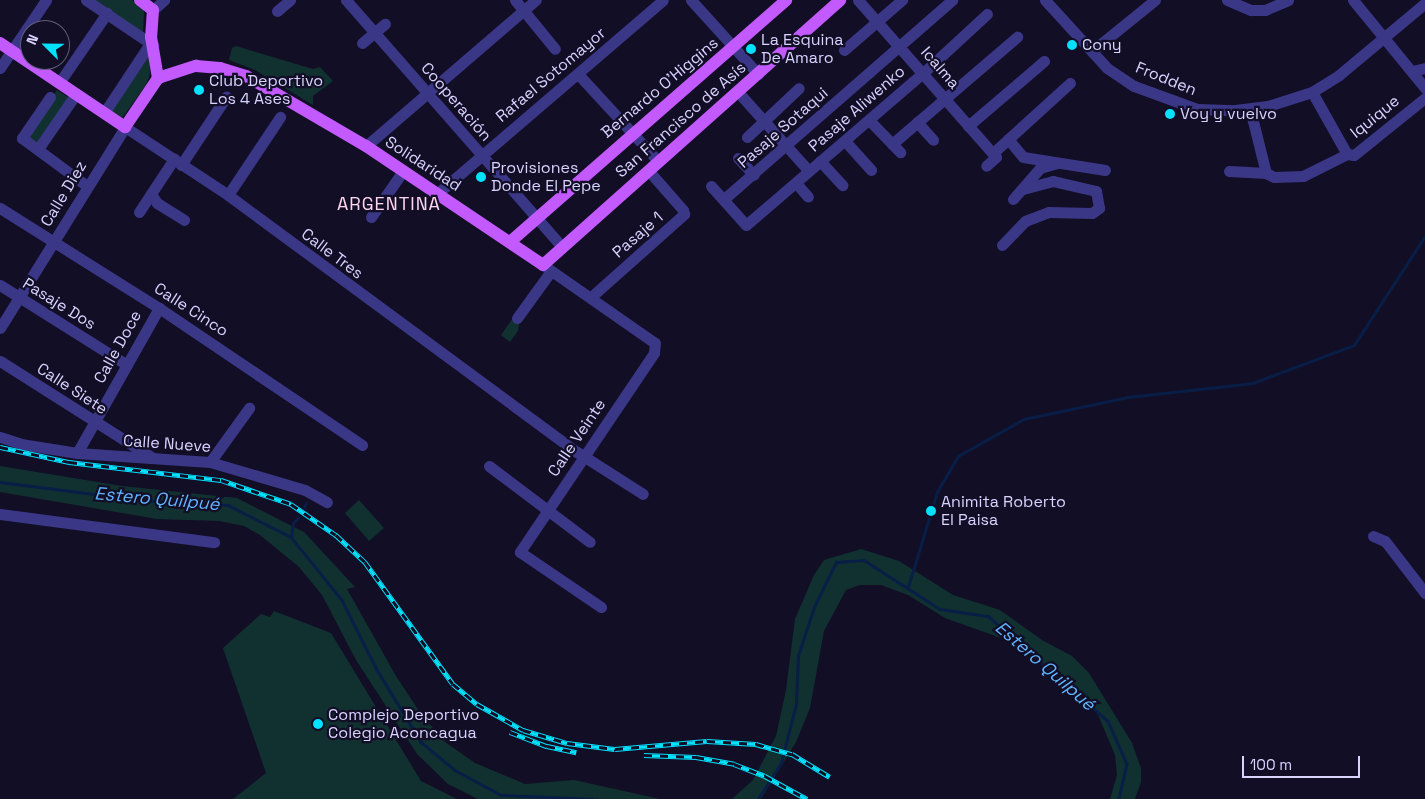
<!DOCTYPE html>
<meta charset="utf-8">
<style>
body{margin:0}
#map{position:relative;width:1425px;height:799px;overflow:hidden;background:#120e26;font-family:"Space Grotesk",sans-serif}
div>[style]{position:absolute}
.green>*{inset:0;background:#113130}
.stream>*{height:2.5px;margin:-1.25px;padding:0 1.25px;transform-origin:1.25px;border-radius:1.25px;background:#081e46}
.minor>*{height:11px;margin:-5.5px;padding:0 5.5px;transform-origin:5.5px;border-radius:5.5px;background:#3b3787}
.major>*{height:12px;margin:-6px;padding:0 6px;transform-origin:6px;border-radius:6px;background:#c35aff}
.rail>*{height:4.5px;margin-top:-2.25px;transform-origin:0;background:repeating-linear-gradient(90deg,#120e26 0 8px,#00e2fe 0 16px);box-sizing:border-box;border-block:1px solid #00e2fe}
.dots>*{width:14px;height:14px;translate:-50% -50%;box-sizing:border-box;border:2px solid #120e26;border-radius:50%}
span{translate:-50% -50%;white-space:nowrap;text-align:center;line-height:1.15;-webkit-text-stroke:4.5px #120e26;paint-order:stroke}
.poi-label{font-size:16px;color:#d9d3ff}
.left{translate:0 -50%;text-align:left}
.street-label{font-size:16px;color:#d9d3ff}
.neighbourhood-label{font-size:18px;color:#ffd5ef;letter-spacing:1px}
.water-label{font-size:18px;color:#61b4ff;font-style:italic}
.north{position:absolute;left:20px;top:20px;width:50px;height:50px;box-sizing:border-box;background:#120e26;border:1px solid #625d7d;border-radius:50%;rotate:293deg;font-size:14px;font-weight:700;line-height:20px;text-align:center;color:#d9d3ff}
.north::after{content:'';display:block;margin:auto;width:18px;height:22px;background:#00e2fe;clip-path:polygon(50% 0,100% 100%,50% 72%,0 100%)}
.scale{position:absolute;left:1242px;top:756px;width:118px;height:22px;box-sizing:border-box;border:2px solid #d9d3ff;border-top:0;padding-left:6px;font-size:15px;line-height:18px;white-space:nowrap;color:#d9d3ff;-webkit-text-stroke:4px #120e26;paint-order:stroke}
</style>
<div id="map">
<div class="green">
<div style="clip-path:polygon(90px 0,132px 0,144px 10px,143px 33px)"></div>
<div style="clip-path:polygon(236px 46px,313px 69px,320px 67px,333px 81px,313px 96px,313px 105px,255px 70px,229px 60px,232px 48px)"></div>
<div style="clip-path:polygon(149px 49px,150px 74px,146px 85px,122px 118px,109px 110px)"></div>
<div style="clip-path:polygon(57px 90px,71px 99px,38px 147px,25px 138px)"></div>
<div style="clip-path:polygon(513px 318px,519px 323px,518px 331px,510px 342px,501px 335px)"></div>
<div style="clip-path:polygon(0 466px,122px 486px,237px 498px,280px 520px,304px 532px,355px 587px,347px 589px,396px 676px,421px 714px,445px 742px,475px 763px,525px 784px,574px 780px,660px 799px,478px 799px,448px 784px,417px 754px,356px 660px,322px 595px,299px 567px,260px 535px,244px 526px,219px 521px,157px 519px,0 492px)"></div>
<div style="clip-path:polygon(359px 500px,384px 528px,369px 541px,345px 513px)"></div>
<div style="clip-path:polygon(861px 549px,899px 561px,953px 595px,1000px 610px,1042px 640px,1072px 656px,1089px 673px,1132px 743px,1141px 768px,1141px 782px,1135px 799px,1110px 799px,1117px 775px,1115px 755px,1093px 703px,1070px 682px,1012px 642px,945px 618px,908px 595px,881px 585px,860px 585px,846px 590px,824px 631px,810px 708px,796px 742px,761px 799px,732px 799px,753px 780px,776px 736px,786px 690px,795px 619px,814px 575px,824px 560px)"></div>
<div style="clip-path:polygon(274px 611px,331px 633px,421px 781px,457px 799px,233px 799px,266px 773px,223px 648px,261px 614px,270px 617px)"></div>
</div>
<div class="stream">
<div style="left:0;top:482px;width:142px;rotate:7.3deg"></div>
<div style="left:141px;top:500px;width:87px;rotate:3.3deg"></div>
<div style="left:228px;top:505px;width:71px;rotate:26.9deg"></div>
<div style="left:291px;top:537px;width:81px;rotate:51deg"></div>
<div style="left:342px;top:600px;width:76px;rotate:63.4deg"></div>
<div style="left:376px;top:668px;width:87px;rotate:58.7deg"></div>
<div style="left:421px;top:742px;width:44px;rotate:39.5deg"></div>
<div style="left:455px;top:770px;width:52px;rotate:28.5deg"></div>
<div style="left:501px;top:795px;width:96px;rotate:2.4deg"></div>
<div style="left:304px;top:507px;width:4px;rotate:-63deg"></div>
<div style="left:291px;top:537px;width:14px;rotate:-82deg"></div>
<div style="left:293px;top:523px;width:7px;rotate:-45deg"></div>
<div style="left:908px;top:587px;width:99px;rotate:-73deg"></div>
<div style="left:937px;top:492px;width:42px;rotate:-59.7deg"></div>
<div style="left:958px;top:456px;width:76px;rotate:-29.3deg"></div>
<div style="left:1024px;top:419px;width:106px;rotate:-11.9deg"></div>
<div style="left:1128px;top:397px;width:126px;rotate:-6.4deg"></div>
<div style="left:1253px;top:383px;width:108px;rotate:-20.6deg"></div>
<div style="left:1354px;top:345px;width:130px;rotate:-56.9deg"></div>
<div style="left:758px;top:799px;width:43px;rotate:-57.4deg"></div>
<div style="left:781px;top:763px;width:61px;rotate:-75.7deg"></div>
<div style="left:796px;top:704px;width:48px;rotate:-87.6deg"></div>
<div style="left:798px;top:656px;width:52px;rotate:-71.9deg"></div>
<div style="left:814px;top:607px;width:50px;rotate:-63.9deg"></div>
<div style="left:836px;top:562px;width:28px;rotate:-4deg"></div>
<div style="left:864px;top:560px;width:90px;rotate:32.8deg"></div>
<div style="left:940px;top:609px;width:49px;rotate:8.3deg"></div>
<div style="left:988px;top:616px;width:159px;rotate:41.2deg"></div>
<div style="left:1108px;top:721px;width:47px;rotate:66.2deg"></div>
<div style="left:1127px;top:764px;width:36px;rotate:103deg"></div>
</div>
<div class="minor">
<div style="left:86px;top:0;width:81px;rotate:33.9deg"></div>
<div style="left:153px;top:45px;width:7px;rotate:153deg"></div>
<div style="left:147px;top:48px;width:78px;rotate:123.5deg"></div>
<div style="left:346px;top:0;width:328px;rotate:48.8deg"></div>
<div style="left:515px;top:0;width:63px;rotate:50.8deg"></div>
<div style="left:691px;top:0;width:100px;rotate:47.8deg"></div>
<div style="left:858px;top:0;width:209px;rotate:48.7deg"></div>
<div style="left:996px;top:157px;width:13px;rotate:138deg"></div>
<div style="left:1045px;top:0;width:92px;rotate:47.6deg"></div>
<div style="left:1107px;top:68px;width:32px;rotate:34deg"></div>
<div style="left:1134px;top:86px;width:67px;rotate:20.1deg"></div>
<div style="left:1197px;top:109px;width:38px;rotate:2deg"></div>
<div style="left:1235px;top:110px;width:33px;rotate:-7deg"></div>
<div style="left:1268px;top:106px;width:46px;rotate:-17.7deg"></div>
<div style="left:1312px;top:92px;width:32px;rotate:-32deg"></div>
<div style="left:1339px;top:75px;width:112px;rotate:-39.9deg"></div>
<div style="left:1227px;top:0;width:26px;rotate:23deg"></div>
<div style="left:1251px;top:10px;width:14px"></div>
<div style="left:1265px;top:10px;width:25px;rotate:-23deg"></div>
<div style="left:1353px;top:0;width:114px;rotate:50.7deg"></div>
<div style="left:153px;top:10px;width:15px;rotate:-42deg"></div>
<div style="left:277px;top:11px;width:17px;rotate:-40deg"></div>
<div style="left:362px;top:43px;width:30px;rotate:-40deg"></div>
<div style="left:844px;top:50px;width:77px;rotate:-40.8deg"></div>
<div style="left:1092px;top:51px;width:81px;rotate:-39deg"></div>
<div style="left:0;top:68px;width:82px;rotate:-55.9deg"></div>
<div style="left:1412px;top:71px;width:13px;rotate:-13deg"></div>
<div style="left:578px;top:74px;width:118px;rotate:47.4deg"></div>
<div style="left:59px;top:83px;width:85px;rotate:-55.6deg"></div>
<div style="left:738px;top:92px;width:106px;rotate:48.1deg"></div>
<div style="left:1312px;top:92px;width:71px;rotate:60.6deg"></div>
<div style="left:50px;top:97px;width:50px;rotate:124.3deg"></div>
<div style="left:22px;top:138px;width:81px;rotate:36.4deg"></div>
<div style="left:1250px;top:109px;width:66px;rotate:76deg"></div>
<div style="left:869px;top:120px;width:45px;rotate:45.9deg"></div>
<div style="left:917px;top:122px;width:24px;rotate:48deg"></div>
<div style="left:968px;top:126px;width:100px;rotate:-40.5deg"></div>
<div style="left:747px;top:137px;width:71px;rotate:-43.3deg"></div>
<div style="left:1008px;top:139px;width:23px;rotate:50deg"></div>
<div style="left:1023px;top:157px;width:83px;rotate:9deg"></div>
<div style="left:845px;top:141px;width:39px;rotate:48deg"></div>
<div style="left:892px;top:144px;width:165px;rotate:-40.6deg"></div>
<div style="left:366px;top:146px;width:224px;rotate:-40.7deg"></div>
<div style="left:38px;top:149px;width:67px;rotate:-55.4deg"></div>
<div style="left:993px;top:153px;width:104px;rotate:-42.3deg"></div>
<div style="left:738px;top:158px;width:23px;rotate:47deg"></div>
<div style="left:820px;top:161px;width:33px;rotate:47deg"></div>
<div style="left:181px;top:165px;width:82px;rotate:-56.5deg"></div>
<div style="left:1229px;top:171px;width:37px;rotate:3deg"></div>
<div style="left:1266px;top:173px;width:9px;rotate:27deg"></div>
<div style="left:1274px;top:177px;width:29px;rotate:-2deg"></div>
<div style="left:1303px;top:176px;width:49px;rotate:-26.6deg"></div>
<div style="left:1347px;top:154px;width:7px;rotate:8deg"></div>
<div style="left:1354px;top:155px;width:91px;rotate:-38.8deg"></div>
<div style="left:796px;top:183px;width:18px;rotate:49deg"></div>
<div style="left:711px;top:186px;width:52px;rotate:48.1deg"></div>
<div style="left:746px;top:225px;width:233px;rotate:-40.7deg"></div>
<div style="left:923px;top:73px;width:87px;rotate:-42.7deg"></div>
<div style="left:438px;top:193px;width:296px;rotate:-40.6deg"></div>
<div style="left:151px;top:194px;width:11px;rotate:56deg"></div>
<div style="left:157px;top:203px;width:32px;rotate:32deg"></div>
<div style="left:228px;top:195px;width:94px;rotate:-56.3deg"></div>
<div style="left:724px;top:199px;width:303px;rotate:-41.1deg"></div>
<div style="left:1013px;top:199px;width:41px;rotate:-48.9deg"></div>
<div style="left:1040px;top:168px;width:18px;rotate:-16deg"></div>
<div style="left:0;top:208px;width:188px;rotate:32.2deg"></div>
<div style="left:159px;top:308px;width:245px;rotate:34deg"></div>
<div style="left:139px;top:212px;width:64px;rotate:-56.6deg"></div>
<div style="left:371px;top:217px;width:56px;rotate:-55.2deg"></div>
<div style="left:1002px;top:245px;width:33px;rotate:-46deg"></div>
<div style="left:1025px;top:221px;width:25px;rotate:-21deg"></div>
<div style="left:1048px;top:212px;width:44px;rotate:1.3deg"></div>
<div style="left:1092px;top:213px;width:9px;rotate:-36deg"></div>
<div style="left:1099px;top:208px;width:17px;rotate:-100deg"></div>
<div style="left:1096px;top:191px;width:44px;rotate:-166.9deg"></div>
<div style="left:1053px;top:181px;width:30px;rotate:165deg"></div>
<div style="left:543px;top:265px;width:136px;rotate:34.9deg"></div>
<div style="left:655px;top:343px;width:10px;rotate:96deg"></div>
<div style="left:654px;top:353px;width:240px;rotate:124deg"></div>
<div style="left:520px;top:552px;width:98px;rotate:34.2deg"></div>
<div style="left:0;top:285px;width:150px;rotate:32.2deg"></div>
<div style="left:591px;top:297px;width:125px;rotate:-41.7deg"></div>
<div style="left:684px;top:214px;width:4px;rotate:-104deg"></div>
<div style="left:683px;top:210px;width:53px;rotate:-131.2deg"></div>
<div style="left:517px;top:318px;width:58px;rotate:-54.1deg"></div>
<div style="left:0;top:328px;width:237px;rotate:-58.1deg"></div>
<div style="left:125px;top:127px;width:123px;rotate:33.4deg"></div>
<div style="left:228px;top:195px;width:433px;rotate:36.4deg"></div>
<div style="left:577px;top:452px;width:78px;rotate:32.5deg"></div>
<div style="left:0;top:361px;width:181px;rotate:32.4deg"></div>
<div style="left:0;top:437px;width:22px;rotate:18deg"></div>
<div style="left:21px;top:444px;width:57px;rotate:9.1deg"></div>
<div style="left:77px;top:453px;width:133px;rotate:3.9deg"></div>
<div style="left:210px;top:462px;width:99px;rotate:16.4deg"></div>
<div style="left:305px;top:490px;width:25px;rotate:29deg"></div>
<div style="left:77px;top:453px;width:167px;rotate:-60.5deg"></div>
<div style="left:210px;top:462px;width:67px;rotate:-54.2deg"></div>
<div style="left:489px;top:466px;width:126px;rotate:37deg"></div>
<div style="left:0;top:514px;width:216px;rotate:7.5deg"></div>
<div style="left:1373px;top:536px;width:13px;rotate:23deg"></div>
<div style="left:1385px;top:541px;width:66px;rotate:52.4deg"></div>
</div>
<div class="major">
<div style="left:140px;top:0;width:16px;rotate:38deg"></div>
<div style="left:153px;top:10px;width:27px;rotate:94deg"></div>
<div style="left:151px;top:37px;width:42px;rotate:80.3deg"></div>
<div style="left:0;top:43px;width:151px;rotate:33.9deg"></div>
<div style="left:125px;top:127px;width:59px;rotate:-56deg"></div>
<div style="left:158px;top:78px;width:40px;rotate:-18deg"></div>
<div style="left:196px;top:66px;width:24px;rotate:5deg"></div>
<div style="left:220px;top:68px;width:27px;rotate:17deg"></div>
<div style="left:246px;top:76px;width:139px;rotate:30.3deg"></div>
<div style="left:366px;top:146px;width:213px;rotate:33.9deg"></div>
<div style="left:543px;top:265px;width:398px;rotate:-41.7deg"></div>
<div style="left:510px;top:242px;width:367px;rotate:-41.2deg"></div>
</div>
<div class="rail">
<div style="left:0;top:447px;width:71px;rotate:12.3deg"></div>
<div style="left:69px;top:462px;width:153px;rotate:6.8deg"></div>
<div style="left:221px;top:480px;width:74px;rotate:18.9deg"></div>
<div style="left:291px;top:504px;width:55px;rotate:34.6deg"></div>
<div style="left:336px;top:535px;width:40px;rotate:43deg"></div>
<div style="left:365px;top:562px;width:150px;rotate:54.2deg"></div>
<div style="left:453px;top:684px;width:31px;rotate:40deg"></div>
<div style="left:477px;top:704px;width:53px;rotate:29.5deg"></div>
<div style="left:523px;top:730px;width:46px;rotate:16.5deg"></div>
<div style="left:567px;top:743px;width:48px;rotate:7.1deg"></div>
<div style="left:615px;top:749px;width:92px;rotate:-5deg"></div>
<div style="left:707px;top:741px;width:49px;rotate:3.5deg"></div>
<div style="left:756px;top:744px;width:37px;rotate:16deg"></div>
<div style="left:792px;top:754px;width:44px;rotate:31.2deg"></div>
<div style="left:510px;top:732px;width:40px;rotate:21deg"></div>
<div style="left:547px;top:746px;width:30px;rotate:12deg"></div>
<div style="left:644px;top:755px;width:52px;rotate:2.2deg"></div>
<div style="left:696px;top:757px;width:39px;rotate:10deg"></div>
<div style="left:734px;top:764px;width:33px;rotate:21deg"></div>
<div style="left:765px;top:776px;width:48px;rotate:28.7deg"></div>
</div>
<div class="dots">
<div style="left:1072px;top:45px;background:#00e2fe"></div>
<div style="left:751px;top:49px;background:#00e2fe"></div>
<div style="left:199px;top:90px;background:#00e2fe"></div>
<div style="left:1170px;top:114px;background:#00e2fe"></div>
<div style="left:481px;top:177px;background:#00e2fe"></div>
<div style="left:931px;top:511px;background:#00e2fe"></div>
<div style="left:318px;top:724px;background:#00e2fe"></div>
</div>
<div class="poi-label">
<span class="left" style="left:761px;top:49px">La Esquina<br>De Amaro</span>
<span class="left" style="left:1082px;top:45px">Cony</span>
<span class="left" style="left:209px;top:90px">Club Deportivo<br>Los 4 Ases</span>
<span class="left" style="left:1180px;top:114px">Voy y vuelvo</span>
<span class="left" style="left:491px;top:177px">Provisiones<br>Donde El Pepe</span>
<span class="left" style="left:941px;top:511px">Animita Roberto<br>El Paisa</span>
<span class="left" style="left:328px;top:724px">Complejo Deportivo<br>Colegio Aconcagua</span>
</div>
<div class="street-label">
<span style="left:940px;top:68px;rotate:49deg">Icalma</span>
<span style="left:551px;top:75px;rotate:-40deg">Rafael Sotomayor</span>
<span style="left:1166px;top:79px;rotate:22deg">Frodden</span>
<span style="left:660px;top:88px;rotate:-40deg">Bernardo O'Higgins</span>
<span style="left:456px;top:102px;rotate:49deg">Cooperación</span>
<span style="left:857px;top:109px;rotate:-41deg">Pasaje Aliwenko</span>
<span style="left:1375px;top:117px;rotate:-39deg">Iquique</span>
<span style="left:681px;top:120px;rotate:-41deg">San Francisco de Asís</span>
<span style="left:783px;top:128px;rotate:-41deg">Pasaje Sotaqui</span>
<span style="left:423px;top:164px;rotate:33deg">Solidaridad</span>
<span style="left:64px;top:194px;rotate:-59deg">Calle Diez</span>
<span style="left:638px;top:235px;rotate:-41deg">Pasaje 1</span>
<span style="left:332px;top:254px;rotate:37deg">Calle Tres</span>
<span style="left:59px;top:304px;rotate:32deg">Pasaje Dos</span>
<span style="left:191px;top:310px;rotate:33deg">Calle Cinco</span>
<span style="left:118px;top:347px;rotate:-61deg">Calle Doce</span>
<span style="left:72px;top:389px;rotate:33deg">Calle Siete</span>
<span style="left:577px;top:438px;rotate:-56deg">Calle Veinte</span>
<span style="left:167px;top:444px;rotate:4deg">Calle Nueve</span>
</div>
<div class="neighbourhood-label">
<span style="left:389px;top:204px">ARGENTINA</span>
</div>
<div class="water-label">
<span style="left:157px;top:499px;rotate:5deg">Estero Quilpué</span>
<span style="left:1045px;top:666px;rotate:41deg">Estero Quilpué</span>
</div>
<div class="north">N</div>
<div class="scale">100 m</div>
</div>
